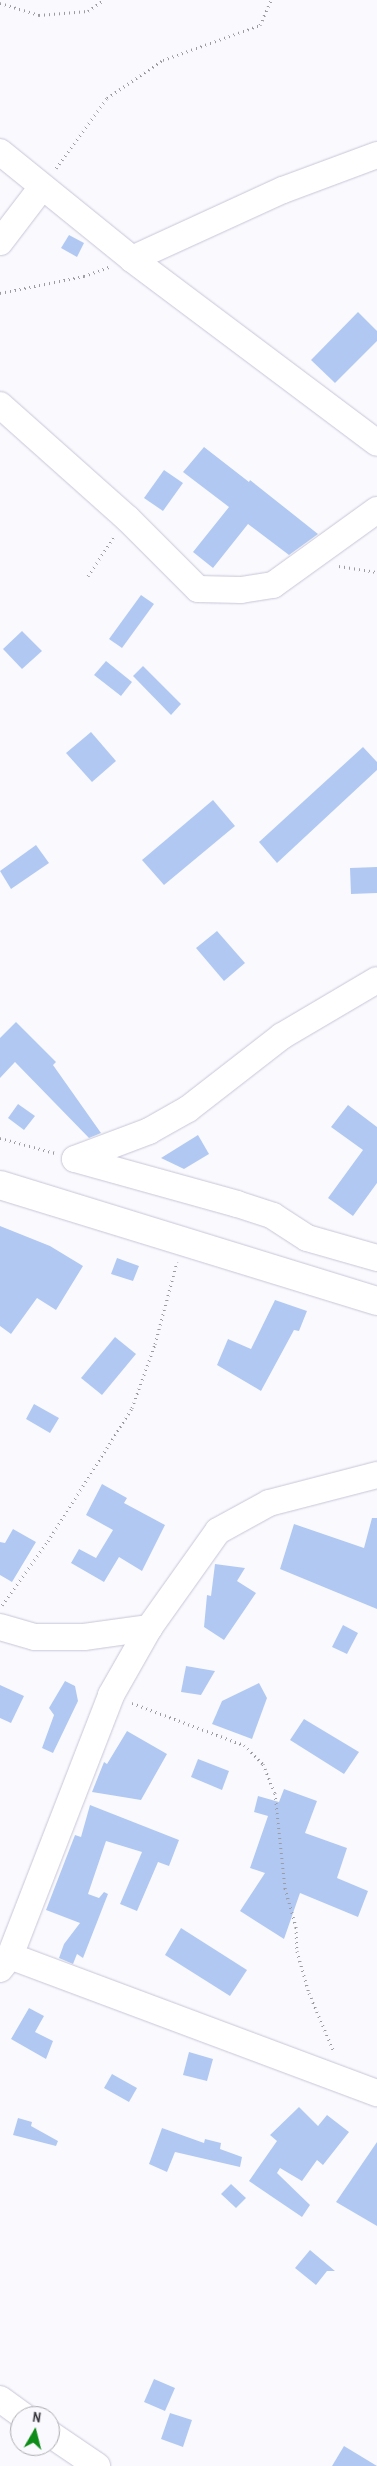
<!DOCTYPE html>
<style>
body{margin:0}
#map{position:relative;width:377px;height:2466px;overflow:hidden;background:#fafafe;font-family:"Archivo Narrow",sans-serif}
div>[style]{position:absolute}
.building>*{inset:0;background:#b1c9f2}
.path>*{height:3px;margin-top:-1.5px;transform-origin:0;background:repeating-linear-gradient(90deg,#9d9ca2 0 1px,transparent 0 5px)}
.roads{filter:drop-shadow(0 0 1px #c7c5d8) drop-shadow(0 0 1px #c7c5d8)}
.minor>*{height:26px;margin:-13px;padding:0 13px;transform-origin:13px;border-radius:13px;background:#fff}
.major>*{height:28px;margin:-14px;padding:0 14px;transform-origin:14px;border-radius:14px;background:#fff}
span{translate:-50% -50%;white-space:nowrap;text-align:center;line-height:1.15;-webkit-text-stroke:4px #fafafe;paint-order:stroke}
.north{position:absolute;left:10px;top:2406px;width:50px;height:50px;box-sizing:border-box;background:#fafafe;border:1px solid #ababb0;border-radius:50%;rotate:8deg;font-size:14px;font-weight:700;line-height:20px;text-align:center;color:#35343c}
.north::after{content:'';display:block;margin:auto;width:18px;height:22px;background:#0d8c17;clip-path:polygon(50% 0,100% 100%,50% 72%,0 100%)}
</style>
<div id="map">
<div class="building">
<div style="clip-path:polygon(69px 235px,84px 243px,77px 257px,61px 248px)"></div>
<div style="clip-path:polygon(358px 312px,377px 331px,377px 341px,335px 383px,311px 360px)"></div>
<div style="clip-path:polygon(204px 447px,249px 482px,250px 480px,318px 534px,289px 555px,248px 524px,213px 568px,193px 552px,229px 507px,183px 472px)"></div>
<div style="clip-path:polygon(164px 470px,183px 483px,163px 511px,144px 498px)"></div>
<div style="clip-path:polygon(141px 595px,154px 604px,122px 648px,109px 639px)"></div>
<div style="clip-path:polygon(22px 631px,42px 651px,22px 669px,3px 649px)"></div>
<div style="clip-path:polygon(106px 661px,132px 682px,121px 696px,94px 675px)"></div>
<div style="clip-path:polygon(143px 666px,181px 704px,171px 715px,133px 676px)"></div>
<div style="clip-path:polygon(91px 732px,116px 761px,92px 782px,66px 753px)"></div>
<div style="clip-path:polygon(363px 747px,377px 762px,377px 770px,277px 863px,259px 842px)"></div>
<div style="clip-path:polygon(213px 800px,235px 826px,164px 885px,142px 860px)"></div>
<div style="clip-path:polygon(36px 845px,49px 863px,11px 889px,0 871px)"></div>
<div style="clip-path:polygon(377px 867px,377px 893px,351px 894px,350px 868px)"></div>
<div style="clip-path:polygon(217px 931px,245px 963px,224px 981px,196px 948px)"></div>
<div style="clip-path:polygon(16px 1022px,56px 1062px,53px 1065px,101px 1133px,89px 1138px,15px 1062px,0 1078px,0 1038px)"></div>
<div style="clip-path:polygon(18px 1104px,35px 1116px,24px 1130px,8px 1118px)"></div>
<div style="clip-path:polygon(348px 1105px,377px 1127px,377px 1183px,353px 1216px,328px 1198px,363px 1150px,331px 1127px)"></div>
<div style="clip-path:polygon(198px 1135px,209px 1154px,184px 1169px,161px 1158px)"></div>
<div style="clip-path:polygon(0 1226px,50px 1246px,83px 1266px,56px 1310px,37px 1298px,11px 1334px,0 1326px)"></div>
<div style="clip-path:polygon(117px 1258px,139px 1266px,133px 1281px,111px 1274px)"></div>
<div style="clip-path:polygon(275px 1300px,307px 1311px,299px 1331px,294px 1330px,261px 1391px,217px 1365px,228px 1339px,251px 1349px)"></div>
<div style="clip-path:polygon(115px 1337px,136px 1354px,102px 1395px,81px 1378px)"></div>
<div style="clip-path:polygon(34px 1404px,59px 1418px,50px 1433px,26px 1419px)"></div>
<div style="clip-path:polygon(102px 1484px,127px 1498px,124px 1503px,165px 1525px,142px 1571px,119px 1557px,104px 1582px,71px 1563px,79px 1549px,96px 1558px,113px 1530px,86px 1515px)"></div>
<div style="clip-path:polygon(372px 1518px,377px 1518px,377px 1609px,280px 1569px,294px 1524px,364px 1548px)"></div>
<div style="clip-path:polygon(13px 1529px,36px 1542px,12px 1582px,0 1575px,0 1542px,5px 1543px)"></div>
<div style="clip-path:polygon(215px 1564px,245px 1568px,237px 1581px,256px 1593px,224px 1640px,204px 1627px,207px 1595px,211px 1596px)"></div>
<div style="clip-path:polygon(343px 1625px,358px 1633px,347px 1654px,332px 1647px)"></div>
<div style="clip-path:polygon(186px 1666px,215px 1671px,201px 1695px,181px 1692px)"></div>
<div style="clip-path:polygon(65px 1681px,75px 1686px,78px 1701px,53px 1753px,42px 1748px,54px 1715px,49px 1708px)"></div>
<div style="clip-path:polygon(259px 1683px,267px 1698px,252px 1739px,212px 1724px,222px 1701px)"></div>
<div style="clip-path:polygon(0 1685px,24px 1696px,11px 1723px,0 1718px)"></div>
<div style="clip-path:polygon(304px 1719px,359px 1752px,344px 1774px,290px 1740px)"></div>
<div style="clip-path:polygon(127px 1731px,167px 1754px,141px 1800px,92px 1792px,104px 1762px,107px 1764px)"></div>
<div style="clip-path:polygon(198px 1759px,229px 1771px,222px 1790px,191px 1777px)"></div>
<div style="clip-path:polygon(284px 1789px,317px 1801px,305px 1833px,347px 1848px,337px 1878px,368px 1891px,358px 1917px,300px 1893px,284px 1939px,240px 1911px,265px 1873px,250px 1868px,268px 1816px,254px 1812px,258px 1796px,279px 1802px)"></div>
<div style="clip-path:polygon(90px 1805px,179px 1840px,169px 1866px,158px 1862px,137px 1911px,120px 1904px,142px 1852px,106px 1841px,88px 1894px,99px 1898px,104px 1892px,108px 1894px,83px 1958px,77px 1954px,73px 1964px,59px 1958px,64px 1944px,80px 1923px,46px 1910px,75px 1835px,81px 1837px)"></div>
<div style="clip-path:polygon(181px 1928px,247px 1970px,230px 1996px,165px 1955px)"></div>
<div style="clip-path:polygon(29px 2008px,44px 2016px,35px 2032px,53px 2041px,46px 2059px,11px 2039px)"></div>
<div style="clip-path:polygon(189px 2052px,213px 2059px,207px 2081px,183px 2075px)"></div>
<div style="clip-path:polygon(112px 2074px,137px 2088px,129px 2102px,104px 2088px)"></div>
<div style="clip-path:polygon(299px 2107px,318px 2126px,327px 2115px,349px 2132px,323px 2165px,317px 2160px,302px 2181px,280px 2168px,277px 2173px,310px 2205px,302px 2217px,249px 2181px,277px 2141px,270px 2135px)"></div>
<div style="clip-path:polygon(18px 2118px,32px 2122px,31px 2126px,58px 2141px,56px 2146px,13px 2135px)"></div>
<div style="clip-path:polygon(162px 2128px,204px 2143px,205px 2139px,221px 2143px,220px 2149px,242px 2157px,240px 2167px,175px 2152px,167px 2172px,149px 2164px)"></div>
<div style="clip-path:polygon(377px 2142px,377px 2226px,336px 2202px)"></div>
<div style="clip-path:polygon(231px 2184px,246px 2198px,236px 2208px,221px 2194px)"></div>
<div style="clip-path:polygon(310px 2250px,335px 2271px,327px 2271px,316px 2285px,295px 2268px)"></div>
<div style="clip-path:polygon(154px 2379px,175px 2388px,165px 2411px,144px 2402px)"></div>
<div style="clip-path:polygon(170px 2413px,192px 2420px,183px 2447px,161px 2439px)"></div>
<div style="clip-path:polygon(344px 2446px,377px 2466px,332px 2466px)"></div>
</div>
<div class="path">
<div style="left:0;top:3px;width:41px;rotate:17.1deg"></div>
<div style="left:39px;top:15px;width:49px;rotate:-4.7deg"></div>
<div style="left:88px;top:11px;width:19px;rotate:-35deg"></div>
<div style="left:56px;top:168px;width:87px;rotate:-53.9deg"></div>
<div style="left:107px;top:98px;width:68px;rotate:-34.2deg"></div>
<div style="left:163px;top:60px;width:103px;rotate:-19.8deg"></div>
<div style="left:260px;top:25px;width:27px;rotate:-66deg"></div>
<div style="left:0;top:293px;width:86px;rotate:-11.4deg"></div>
<div style="left:84px;top:276px;width:27px;rotate:-20deg"></div>
<div style="left:339px;top:566px;width:38px;rotate:9deg"></div>
<div style="left:88px;top:576px;width:49px;rotate:-56.6deg"></div>
<div style="left:0;top:1138px;width:57px;rotate:15.3deg"></div>
<div style="left:2px;top:1605px;width:79px;rotate:-54.3deg"></div>
<div style="left:48px;top:1541px;width:157px;rotate:-57.7deg"></div>
<div style="left:132px;top:1408px;width:68px;rotate:-70.2deg"></div>
<div style="left:155px;top:1344px;width:85px;rotate:-75deg"></div>
<div style="left:132px;top:1703px;width:120px;rotate:20.6deg"></div>
<div style="left:244px;top:1745px;width:27px;rotate:45deg"></div>
<div style="left:263px;top:1764px;width:31px;rotate:68deg"></div>
<div style="left:275px;top:1793px;width:96px;rotate:84deg"></div>
<div style="left:285px;top:1888px;width:41px;rotate:74.2deg"></div>
<div style="left:296px;top:1927px;width:24px;rotate:88deg"></div>
<div style="left:297px;top:1951px;width:44px;rotate:74.1deg"></div>
<div style="left:309px;top:1993px;width:64px;rotate:67deg"></div>
</div>
<div class="roads">
<div class="minor">
<div style="left:0;top:152px;width:170px;rotate:39deg"></div>
<div style="left:132px;top:259px;width:306px;rotate:36.9deg"></div>
<div style="left:0;top:242px;width:69px;rotate:-52.6deg"></div>
<div style="left:132px;top:259px;width:166px;rotate:-24.6deg"></div>
<div style="left:283px;top:190px;width:100px;rotate:-20.4deg"></div>
<div style="left:0;top:405px;width:170px;rotate:41.7deg"></div>
<div style="left:127px;top:518px;width:100px;rotate:45deg"></div>
<div style="left:198px;top:589px;width:43px;rotate:1.3deg"></div>
<div style="left:241px;top:590px;width:32px;rotate:-9deg"></div>
<div style="left:273px;top:585px;width:128px;rotate:-35.8deg"></div>
<div style="left:75px;top:1159px;width:79px;rotate:-20.7deg"></div>
<div style="left:149px;top:1131px;width:45px;rotate:-29.4deg"></div>
<div style="left:188px;top:1109px;width:119px;rotate:-37.8deg"></div>
<div style="left:282px;top:1036px;width:110px;rotate:-30.5deg"></div>
<div style="left:75px;top:1159px;width:168px;rotate:15.5deg"></div>
<div style="left:237px;top:1204px;width:38px;rotate:18deg"></div>
<div style="left:273px;top:1216px;width:40px;rotate:32.9deg"></div>
<div style="left:307px;top:1238px;width:73px;rotate:15.9deg"></div>
<div style="left:0;top:1627px;width:36px;rotate:16deg"></div>
<div style="left:35px;top:1637px;width:49px"></div>
<div style="left:84px;top:1637px;width:66px;rotate:-7.9deg"></div>
<div style="left:10px;top:1956px;width:392px;rotate:20.5deg"></div>
<div style="left:0;top:1969px;width:16px;rotate:-52deg"></div>
<div style="left:10px;top:1956px;width:280px;rotate:-68.8deg"></div>
<div style="left:111px;top:1695px;width:77px;rotate:-60.4deg"></div>
<div style="left:149px;top:1628px;width:119px;rotate:-54.6deg"></div>
<div style="left:218px;top:1531px;width:58px;rotate:-28.8deg"></div>
<div style="left:269px;top:1503px;width:112px;rotate:-14.5deg"></div>
<div style="left:0;top:2399px;width:29px;rotate:36deg"></div>
<div style="left:50px;top:2434px;width:57px;rotate:34.2deg"></div>
</div>
<div class="major">
<div style="left:0;top:1185px;width:394px;rotate:17.1deg"></div>
</div>
</div>
<div class="north">N</div>
</div>
